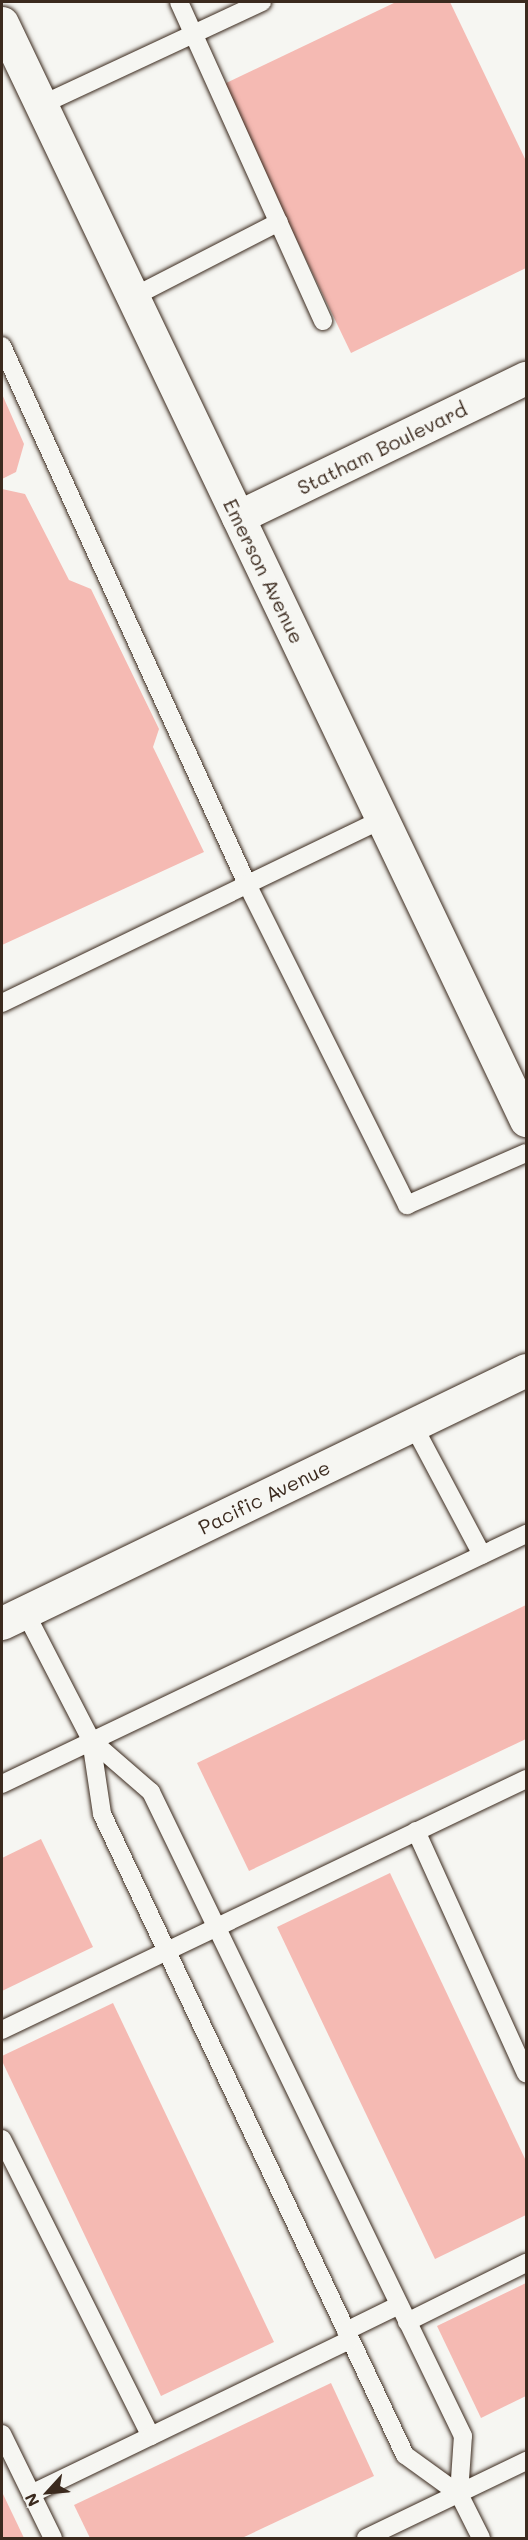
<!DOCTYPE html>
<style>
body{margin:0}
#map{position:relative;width:528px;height:2540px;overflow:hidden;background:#f6f6f2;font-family:Mali,sans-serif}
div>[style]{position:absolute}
.building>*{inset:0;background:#f5bab3}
.roads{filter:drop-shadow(0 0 2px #3b2a1e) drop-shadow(0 0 2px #3b2a1e)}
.lane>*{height:18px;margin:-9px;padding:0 9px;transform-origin:9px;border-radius:9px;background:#f6f6f2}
.secondary>*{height:33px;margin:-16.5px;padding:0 16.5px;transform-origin:16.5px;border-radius:16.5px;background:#f6f6f2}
span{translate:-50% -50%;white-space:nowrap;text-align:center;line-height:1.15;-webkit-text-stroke:4.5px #f6f6f2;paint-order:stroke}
.street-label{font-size:20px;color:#3b2a1e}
.frame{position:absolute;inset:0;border:3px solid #3b2a1e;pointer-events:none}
.north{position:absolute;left:18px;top:2462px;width:60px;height:60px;-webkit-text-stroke:4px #f6f6f2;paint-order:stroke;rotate:244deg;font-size:16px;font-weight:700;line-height:24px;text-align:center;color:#3b2a1e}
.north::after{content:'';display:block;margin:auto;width:21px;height:27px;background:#3b2a1e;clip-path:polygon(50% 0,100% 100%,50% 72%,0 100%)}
</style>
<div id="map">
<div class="building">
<div style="clip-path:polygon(396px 2px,450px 2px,526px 161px,526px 268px,351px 353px,222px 85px)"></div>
<div style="clip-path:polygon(2px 394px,24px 444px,16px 472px,2px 479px)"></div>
<div style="clip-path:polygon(2px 489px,25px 494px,69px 580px,91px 589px,159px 729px,153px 747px,204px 852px,2px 945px)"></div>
<div style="clip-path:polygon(526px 1605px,526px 1739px,249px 1871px,197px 1763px)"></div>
<div style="clip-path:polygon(41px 1839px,93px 1947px,2px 1991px,2px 1858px)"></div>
<div style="clip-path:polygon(390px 1873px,526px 2161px,526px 2215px,435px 2259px,277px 1927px)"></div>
<div style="clip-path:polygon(113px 2003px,274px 2342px,161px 2396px,2px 2061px,2px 2056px)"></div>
<div style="clip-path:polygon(526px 2283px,526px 2396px,481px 2418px,437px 2326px)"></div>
<div style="clip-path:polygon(331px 2383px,374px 2476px,242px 2538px,90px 2538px,74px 2505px)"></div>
<div style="clip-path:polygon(2px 2492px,24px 2538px,2px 2538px)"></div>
</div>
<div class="roads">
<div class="lane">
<div style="left:179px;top:2px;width:350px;rotate:65.7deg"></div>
<div style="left:41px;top:105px;width:244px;rotate:-25deg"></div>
<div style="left:133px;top:297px;width:164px;rotate:-27.2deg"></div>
<div style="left:2px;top:346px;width:591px;rotate:65.52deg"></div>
<div style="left:247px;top:884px;width:359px;rotate:63.5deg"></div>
<div style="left:407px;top:1205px;width:130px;rotate:-23.6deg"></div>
<div style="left:2px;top:1003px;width:422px;rotate:-25.8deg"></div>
<div style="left:413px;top:1425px;width:147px;rotate:62deg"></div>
<div style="left:25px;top:1612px;width:144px;rotate:62.7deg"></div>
<div style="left:91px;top:1740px;width:75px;rotate:81.5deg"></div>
<div style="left:102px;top:1814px;width:709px;rotate:64.7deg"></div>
<div style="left:405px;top:2455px;width:67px;rotate:35.8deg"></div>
<div style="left:459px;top:2494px;width:58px;rotate:-86.1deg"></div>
<div style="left:463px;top:2436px;width:716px;rotate:-115.85deg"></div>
<div style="left:151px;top:1792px;width:79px;rotate:-139.1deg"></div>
<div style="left:2px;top:1784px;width:581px;rotate:-25.51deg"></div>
<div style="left:416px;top:1831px;width:266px;rotate:65.6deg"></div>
<div style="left:2px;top:2030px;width:581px;rotate:-25.59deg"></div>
<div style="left:2px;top:2139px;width:332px;rotate:63.4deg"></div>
<div style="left:151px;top:2436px;width:133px;rotate:154.2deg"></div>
<div style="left:407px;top:2322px;width:133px;rotate:-26.4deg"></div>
<div style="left:346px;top:2331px;width:59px;rotate:-26.1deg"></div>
<div style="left:2px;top:2434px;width:116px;rotate:63.9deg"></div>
<div style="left:151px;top:2436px;width:221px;rotate:-25.8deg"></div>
<div style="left:459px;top:2494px;width:49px;rotate:63.4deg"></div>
<div style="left:366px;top:2538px;width:178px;rotate:-25.7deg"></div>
</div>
<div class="secondary">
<div style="left:2px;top:23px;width:1216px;rotate:64.47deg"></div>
<div style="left:238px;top:517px;width:320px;rotate:-25.8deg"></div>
<div style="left:2px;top:1623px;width:582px;rotate:-25.77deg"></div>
</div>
</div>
<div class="street-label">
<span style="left:382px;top:448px;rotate:-26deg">Statham Boulevard</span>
<span style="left:264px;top:571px;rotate:64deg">Emerson Avenue</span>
<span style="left:264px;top:1497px;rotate:-26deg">Pacific Avenue</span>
</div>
<div class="frame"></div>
<div class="north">N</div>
</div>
